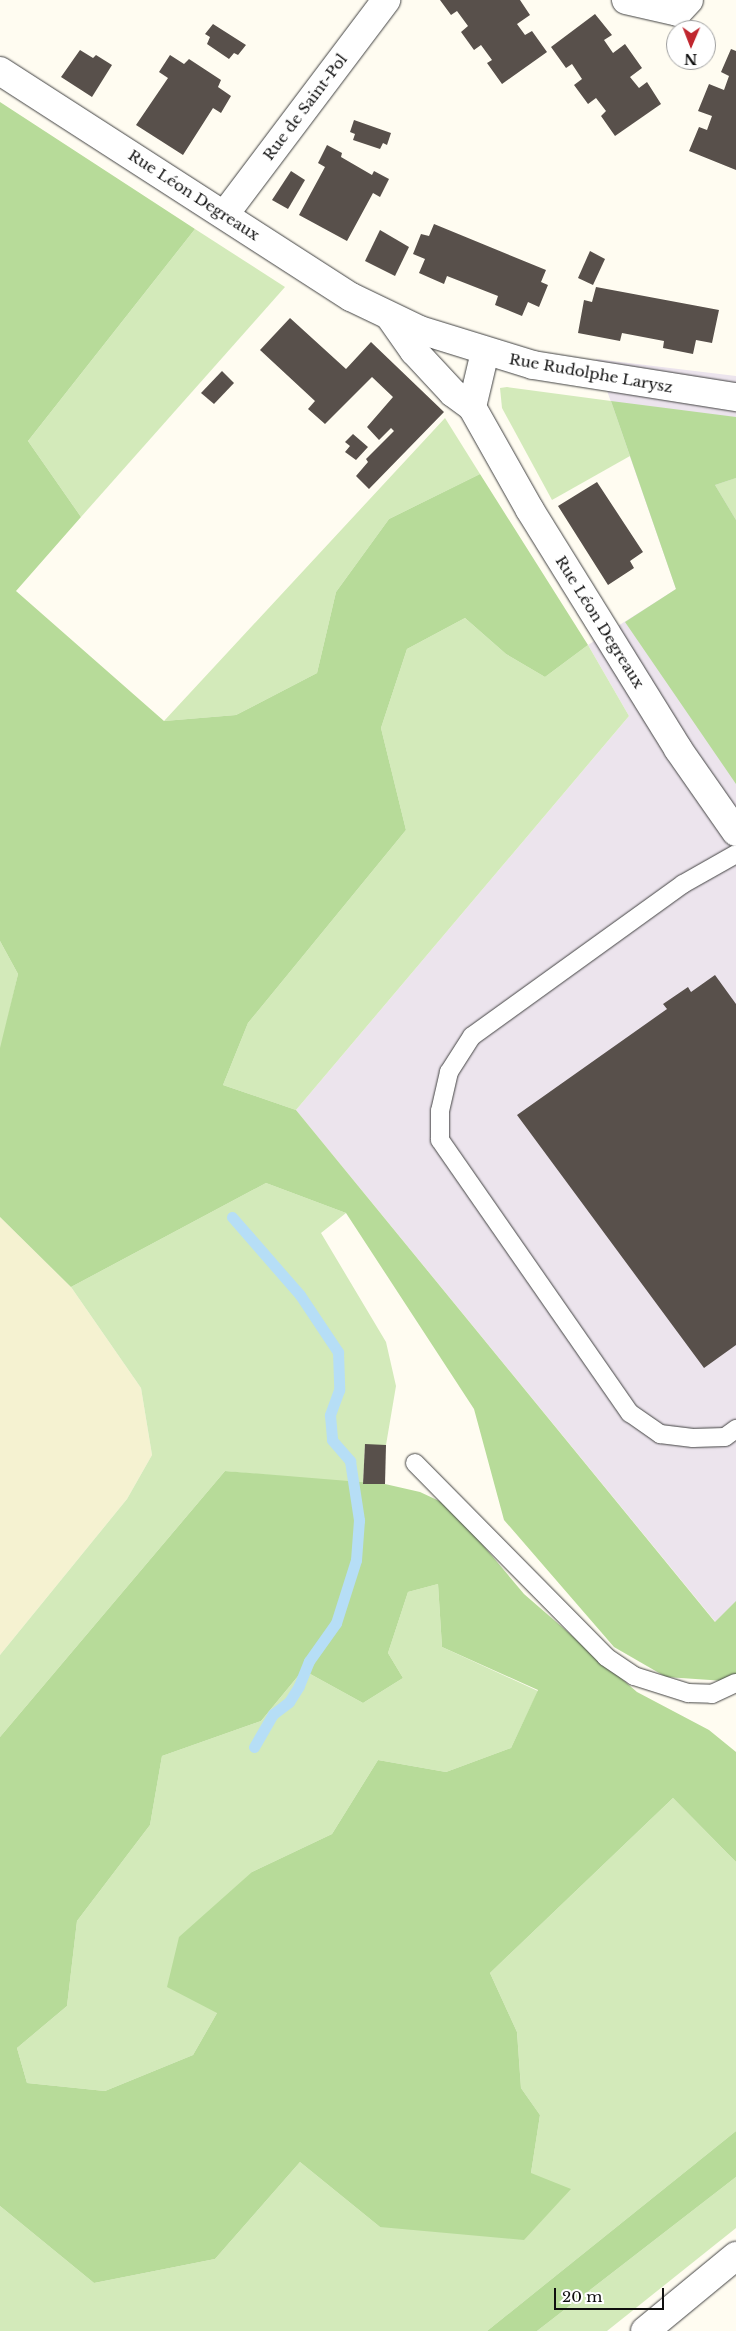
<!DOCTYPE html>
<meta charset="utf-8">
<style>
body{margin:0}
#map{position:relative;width:736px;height:2331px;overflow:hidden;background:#fffcf1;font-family:"Libre Baskerville",serif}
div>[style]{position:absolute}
.industrial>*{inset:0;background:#ece4ed}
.farmland>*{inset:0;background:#f5f2d1}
.green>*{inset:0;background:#d3eaba}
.forest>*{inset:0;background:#b7db99}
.stream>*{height:11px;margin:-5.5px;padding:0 5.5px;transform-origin:5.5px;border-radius:5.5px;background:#b6def6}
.building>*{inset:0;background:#58504b}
.roads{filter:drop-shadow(0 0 1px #424242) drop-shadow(0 0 1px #424242)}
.lane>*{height:18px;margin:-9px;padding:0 9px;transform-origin:9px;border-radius:9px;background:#fff}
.street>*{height:28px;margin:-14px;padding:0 14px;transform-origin:14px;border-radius:14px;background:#fff}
span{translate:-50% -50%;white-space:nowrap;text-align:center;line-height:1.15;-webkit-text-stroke:5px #fff;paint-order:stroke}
.street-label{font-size:15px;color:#0f0f0f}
.north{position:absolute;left:666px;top:20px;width:50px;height:50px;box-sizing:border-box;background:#fff;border:1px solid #9f9f9f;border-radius:50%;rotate:181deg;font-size:14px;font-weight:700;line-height:20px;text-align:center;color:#0f0f0f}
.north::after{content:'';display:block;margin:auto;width:18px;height:22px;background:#c0262e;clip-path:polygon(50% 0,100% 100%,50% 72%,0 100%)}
.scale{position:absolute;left:554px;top:2288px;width:110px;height:22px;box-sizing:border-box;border:2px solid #0f0f0f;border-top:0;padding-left:6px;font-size:15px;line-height:18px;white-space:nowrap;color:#0f0f0f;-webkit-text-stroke:4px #fff;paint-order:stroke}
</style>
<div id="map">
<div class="industrial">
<div style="clip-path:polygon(596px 359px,736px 376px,736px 1647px,296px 1110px,629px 716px,588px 645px,676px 589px)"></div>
</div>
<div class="farmland">
<div style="clip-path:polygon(0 1217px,71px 1287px,141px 1388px,152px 1455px,127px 1499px,0 1655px)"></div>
</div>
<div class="green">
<div style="clip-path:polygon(195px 229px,285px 287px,81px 517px,28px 441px)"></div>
<div style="clip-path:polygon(507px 387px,611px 401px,630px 456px,552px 500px,502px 408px,500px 388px)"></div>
<div style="clip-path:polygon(445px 418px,480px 474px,389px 519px,336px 592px,317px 673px,236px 715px,164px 721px)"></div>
<div style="clip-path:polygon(736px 478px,736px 520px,715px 485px)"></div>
<div style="clip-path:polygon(465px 618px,506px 654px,545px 677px,588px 645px,629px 716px,296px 1110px,223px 1085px,248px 1023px,406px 830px,381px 728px,407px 649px)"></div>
<div style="clip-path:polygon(0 941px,18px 974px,1px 1048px,0 1048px)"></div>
<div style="clip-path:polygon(266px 1183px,346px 1213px,321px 1233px,386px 1342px,396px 1386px,386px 1445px,365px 1445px,363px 1484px,225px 1471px,0 1737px,0 1655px,127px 1499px,152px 1455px,141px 1388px,71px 1287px)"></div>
<div style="clip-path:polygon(438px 1584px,442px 1647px,538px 1691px,511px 1748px,446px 1772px,378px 1760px,332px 1834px,252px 1872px,217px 2013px,193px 2055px,105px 2091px,27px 2083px,17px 2048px,67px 2006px,77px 1921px,150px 1825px,162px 1756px,261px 1721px,303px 1670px,363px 1703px,403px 1678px,388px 1653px,408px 1592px)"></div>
<div style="clip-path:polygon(673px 1798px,736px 1862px,736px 2131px,487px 2331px,0 2331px,0 2206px,94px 2283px,215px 2259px,300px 2162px,380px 2227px,531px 2173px,540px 2115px,521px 2088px,517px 2032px,490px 1973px)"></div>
<div style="clip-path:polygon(736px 2177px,736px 2228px,607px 2331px,537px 2331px)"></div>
</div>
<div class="forest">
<div style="clip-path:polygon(0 102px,195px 229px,28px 441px,81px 517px,16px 591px,164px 721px,236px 715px,317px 673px,336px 592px,389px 519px,480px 474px,588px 645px,545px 677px,506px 654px,465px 618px,407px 649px,381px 728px,406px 830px,248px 1023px,223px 1085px,296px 1110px,715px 1622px,736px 1601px,736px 1674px,725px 1681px,666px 1677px,614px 1647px,504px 1520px,474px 1409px,346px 1213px,266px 1183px,71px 1287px,0 1217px,0 1048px,18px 974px,0 941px)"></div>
<div style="clip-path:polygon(611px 401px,736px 417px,736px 478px,715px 485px,736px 520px,736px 784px,625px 622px,676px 589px)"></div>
<div style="clip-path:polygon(evenodd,225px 1471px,385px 1484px,420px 1492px,450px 1506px,524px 1594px,637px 1692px,709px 1730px,736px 1752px,736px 1862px,673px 1798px,490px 1973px,517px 2032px,521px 2088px,540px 2115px,531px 2173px,571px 2189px,524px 2240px,380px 2227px,300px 2162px,215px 2259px,94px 2283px,0 2206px,0 1737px,225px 1471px,438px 1584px,442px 1647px,538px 1690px,511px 1748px,446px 1772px,378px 1760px,332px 1834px,252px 1872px,179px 1937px,167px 1987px,217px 2013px,193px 2055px,105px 2091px,27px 2083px,17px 2048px,67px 2006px,77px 1921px,150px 1825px,162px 1756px,261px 1721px,303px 1670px,363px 1703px,403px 1678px,388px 1653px,408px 1592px,438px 1584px)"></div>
<div style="clip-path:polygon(736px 2131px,736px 2177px,537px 2331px,487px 2331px)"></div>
</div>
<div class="stream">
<div style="left:232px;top:1217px;width:103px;rotate:48.9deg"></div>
<div style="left:300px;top:1295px;width:69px;rotate:56.3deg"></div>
<div style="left:338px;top:1352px;width:38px;rotate:88deg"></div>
<div style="left:339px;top:1390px;width:27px;rotate:110deg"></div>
<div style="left:330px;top:1415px;width:25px;rotate:85deg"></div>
<div style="left:332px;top:1440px;width:28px;rotate:49deg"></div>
<div style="left:350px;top:1461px;width:60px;rotate:81.3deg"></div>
<div style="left:359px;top:1520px;width:40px;rotate:94.3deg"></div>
<div style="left:356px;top:1560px;width:66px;rotate:107.6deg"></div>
<div style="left:336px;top:1623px;width:47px;rotate:125.4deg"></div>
<div style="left:309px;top:1661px;width:27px;rotate:112deg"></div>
<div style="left:299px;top:1686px;width:19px;rotate:122deg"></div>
<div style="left:289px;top:1702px;width:20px;rotate:143deg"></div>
<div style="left:273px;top:1714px;width:38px;rotate:120deg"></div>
</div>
<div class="building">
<div style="clip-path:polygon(440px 0,520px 0,530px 15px,517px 24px,525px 35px,532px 31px,547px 52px,502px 84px,487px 63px,492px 60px,481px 45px,474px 50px,461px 32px,468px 26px,457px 11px,451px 15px)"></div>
<div style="clip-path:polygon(595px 14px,612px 35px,604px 40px,613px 53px,625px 44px,642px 68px,630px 77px,639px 88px,647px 82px,661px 104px,615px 136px,601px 116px,606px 111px,596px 98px,588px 104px,574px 85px,582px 79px,572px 64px,566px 68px,551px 47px)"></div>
<div style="clip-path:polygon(213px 24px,246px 45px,238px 55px,234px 53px,229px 59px,207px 44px,210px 37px,205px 34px)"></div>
<div style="clip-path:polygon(731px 49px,736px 51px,736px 170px,689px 151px,699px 127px,707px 130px,712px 116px,698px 111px,709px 84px,724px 90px,729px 76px,721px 72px)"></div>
<div style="clip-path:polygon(80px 50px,93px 58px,96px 55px,112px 65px,92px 97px,61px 77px)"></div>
<div style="clip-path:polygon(170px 55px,184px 64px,189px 59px,221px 80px,218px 87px,231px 96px,221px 113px,213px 108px,183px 155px,136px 125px,168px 78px,159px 72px)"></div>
<div style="clip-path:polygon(354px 120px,391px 133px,387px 145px,383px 143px,380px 149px,353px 140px,355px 134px,350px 132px)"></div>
<div style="clip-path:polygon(327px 145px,342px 153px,341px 157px,372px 175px,374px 171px,389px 179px,380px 197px,373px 193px,347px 241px,299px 215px,325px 167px,318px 163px)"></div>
<div style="clip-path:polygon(291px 171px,305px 180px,288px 209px,272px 200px)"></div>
<div style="clip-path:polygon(434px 224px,546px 270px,541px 282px,548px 285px,539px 307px,528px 302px,522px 316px,495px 305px,498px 296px,447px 276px,444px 284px,419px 273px,425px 259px,413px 254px,421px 234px,429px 236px)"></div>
<div style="clip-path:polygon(380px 230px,409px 247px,395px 276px,365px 261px)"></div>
<div style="clip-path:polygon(590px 251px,605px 259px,593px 285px,578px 278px)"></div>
<div style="clip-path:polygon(596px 287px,719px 310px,712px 343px,696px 340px,693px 354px,663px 348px,664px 341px,622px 333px,620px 341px,578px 333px,584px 300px,592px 302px)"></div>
<div style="clip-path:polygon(290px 318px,346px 369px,371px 342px,444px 412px,369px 489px,356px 476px,368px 462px,366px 459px,394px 431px,391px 428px,379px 440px,367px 427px,393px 397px,372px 377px,325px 424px,308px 409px,315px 401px,260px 350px)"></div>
<div style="clip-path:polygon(222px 371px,234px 383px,214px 404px,201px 393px)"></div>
<div style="clip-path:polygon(353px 434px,368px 447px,356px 460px,345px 452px,350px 446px,345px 442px)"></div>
<div style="clip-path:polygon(597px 482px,643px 552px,630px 561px,634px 568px,608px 585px,558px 506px)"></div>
<div style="clip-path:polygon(715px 975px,736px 1004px,736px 1345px,704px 1368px,517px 1115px,667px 1009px,663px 1004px,688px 987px,691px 992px)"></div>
<div style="clip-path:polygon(365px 1444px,386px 1445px,385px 1484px,363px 1484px)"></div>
</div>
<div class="roads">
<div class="lane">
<div style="left:736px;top:854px;width:61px;rotate:150.5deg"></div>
<div style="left:683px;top:884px;width:260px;rotate:144.2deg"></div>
<div style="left:472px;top:1036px;width:43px;rotate:122.6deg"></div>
<div style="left:449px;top:1072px;width:40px;rotate:103deg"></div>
<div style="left:440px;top:1111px;width:29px;rotate:90deg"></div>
<div style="left:440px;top:1140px;width:333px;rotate:55.2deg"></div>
<div style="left:630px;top:1413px;width:37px;rotate:35deg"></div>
<div style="left:660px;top:1434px;width:33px;rotate:7deg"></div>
<div style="left:693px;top:1438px;width:32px;rotate:-2deg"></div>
<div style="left:725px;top:1437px;width:14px;rotate:-36deg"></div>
<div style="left:415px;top:1463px;width:272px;rotate:45.4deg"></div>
<div style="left:606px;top:1657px;width:34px;rotate:34deg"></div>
<div style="left:634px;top:1676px;width:57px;rotate:17.5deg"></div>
<div style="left:688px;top:1693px;width:24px;rotate:2deg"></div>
<div style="left:712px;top:1694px;width:26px;rotate:-25deg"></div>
</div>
<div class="street">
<div style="left:626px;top:0;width:53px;rotate:13deg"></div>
<div style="left:678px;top:12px;width:16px;rotate:-47deg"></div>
<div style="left:0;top:71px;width:417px;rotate:32.8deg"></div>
<div style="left:351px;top:297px;width:76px;rotate:25.6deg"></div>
<div style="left:420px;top:330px;width:118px;rotate:17.2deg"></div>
<div style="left:533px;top:365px;width:206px;rotate:9deg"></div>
<div style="left:225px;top:214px;width:268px;rotate:-53deg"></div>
<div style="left:390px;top:317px;width:42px;rotate:54.8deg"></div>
<div style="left:414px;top:351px;width:57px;rotate:47.1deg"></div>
<div style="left:453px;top:393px;width:24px;rotate:36deg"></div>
<div style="left:472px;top:407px;width:118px;rotate:60.6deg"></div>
<div style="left:530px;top:510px;width:281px;rotate:58.2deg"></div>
<div style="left:678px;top:749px;width:101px;rotate:55.1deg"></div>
<div style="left:472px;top:407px;width:57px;rotate:-76.7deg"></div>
<div style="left:645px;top:2331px;width:118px;rotate:-39.5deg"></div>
</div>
</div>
<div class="street-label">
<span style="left:305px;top:107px;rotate:-53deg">Rue de Saint-Pol</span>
<span style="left:194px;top:195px;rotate:33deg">Rue Léon Degreaux</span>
<span style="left:591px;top:373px;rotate:10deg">Rue Rudolphe Larysz</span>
<span style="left:600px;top:622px;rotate:58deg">Rue Léon Degreaux</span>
</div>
<div class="north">N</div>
<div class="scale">20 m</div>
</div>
